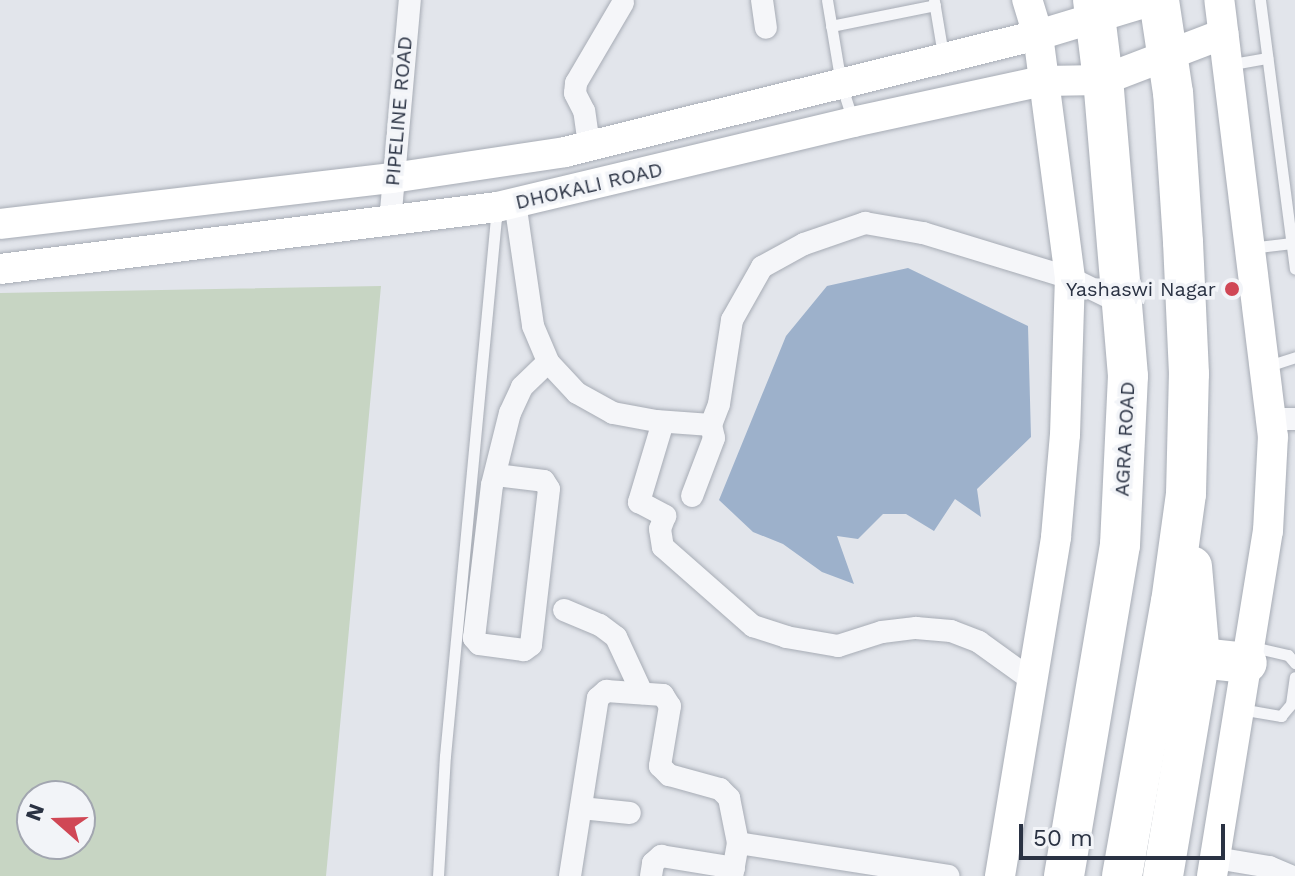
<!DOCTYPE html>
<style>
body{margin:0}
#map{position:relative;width:1295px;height:876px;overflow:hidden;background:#e2e5eb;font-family:"Work Sans",sans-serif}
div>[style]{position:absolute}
.green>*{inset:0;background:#c7d5c3}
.water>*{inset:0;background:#9db1cb}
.roads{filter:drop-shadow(0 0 2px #a7acb5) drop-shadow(0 0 2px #a7acb5)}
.lane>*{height:11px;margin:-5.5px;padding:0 5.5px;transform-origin:5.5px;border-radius:5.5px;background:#f5f6f9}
.street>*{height:22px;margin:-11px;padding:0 11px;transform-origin:11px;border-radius:11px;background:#f5f6f9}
.secondary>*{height:30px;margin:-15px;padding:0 15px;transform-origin:15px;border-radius:15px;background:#fff}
.highway>*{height:40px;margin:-20px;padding:0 20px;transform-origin:20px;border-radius:20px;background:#fff}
.dots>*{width:22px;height:22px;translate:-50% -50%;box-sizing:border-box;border:4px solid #f2f4f8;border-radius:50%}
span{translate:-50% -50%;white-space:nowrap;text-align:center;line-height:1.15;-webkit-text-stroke:7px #f2f4f8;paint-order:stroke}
.street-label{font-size:20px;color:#2a3243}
.poi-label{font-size:20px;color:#2a3243}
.right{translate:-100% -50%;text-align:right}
.north{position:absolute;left:16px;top:780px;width:80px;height:80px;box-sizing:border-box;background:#f2f4f8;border:2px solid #a2a6b0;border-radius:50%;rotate:290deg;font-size:22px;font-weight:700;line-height:32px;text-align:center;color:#2a3243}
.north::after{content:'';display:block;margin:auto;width:28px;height:36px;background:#d04755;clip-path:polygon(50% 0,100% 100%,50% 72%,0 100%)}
.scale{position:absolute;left:1019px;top:824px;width:206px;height:36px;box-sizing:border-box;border:4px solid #2a3243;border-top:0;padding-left:10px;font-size:24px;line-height:28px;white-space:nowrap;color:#2a3243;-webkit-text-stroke:6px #f2f4f8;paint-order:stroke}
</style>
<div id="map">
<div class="green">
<div style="clip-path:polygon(evenodd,381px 286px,326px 876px,0 876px,0 293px,381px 286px,32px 796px,80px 796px,80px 844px,32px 844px,32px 796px)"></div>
</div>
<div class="water">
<div style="clip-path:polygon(908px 268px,1028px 326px,1031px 437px,977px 489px,981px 517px,955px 499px,934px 531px,906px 514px,883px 514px,858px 539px,837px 536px,854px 584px,822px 572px,783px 544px,753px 532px,719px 500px,786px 336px,827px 286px)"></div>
</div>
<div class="roads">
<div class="lane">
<div style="left:827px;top:0;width:85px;rotate:80.5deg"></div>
<div style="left:841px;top:84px;width:38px;rotate:72deg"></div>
<div style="left:1260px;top:0;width:271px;rotate:82.6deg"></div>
<div style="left:934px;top:1px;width:55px;rotate:80.5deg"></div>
<div style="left:831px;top:26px;width:106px;rotate:-11.4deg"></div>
<div style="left:1227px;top:65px;width:41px;rotate:-9.9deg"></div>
<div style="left:1250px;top:248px;width:42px;rotate:-6.8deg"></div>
<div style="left:1265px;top:367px;width:32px;rotate:-18deg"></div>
<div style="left:1253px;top:647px;width:36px;rotate:13deg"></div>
<div style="left:1288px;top:655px;width:11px;rotate:49deg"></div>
<div style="left:1240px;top:709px;width:42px;rotate:9.7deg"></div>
<div style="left:1281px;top:716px;width:16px;rotate:-50deg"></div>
<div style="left:1291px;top:704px;width:27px;rotate:-82deg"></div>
<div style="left:438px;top:876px;width:120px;rotate:-86.7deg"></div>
<div style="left:445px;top:756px;width:551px;rotate:-84.59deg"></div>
</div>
<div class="street">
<div style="left:762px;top:0;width:28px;rotate:82deg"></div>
<div style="left:589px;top:145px;width:34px;rotate:-98deg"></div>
<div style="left:584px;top:111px;width:20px;rotate:-117deg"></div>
<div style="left:575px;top:93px;width:10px;rotate:-84deg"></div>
<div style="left:576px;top:83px;width:93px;rotate:-59.6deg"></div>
<div style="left:515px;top:202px;width:125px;rotate:81.7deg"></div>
<div style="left:533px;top:326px;width:39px;rotate:67deg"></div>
<div style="left:548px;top:362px;width:42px;rotate:46.9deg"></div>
<div style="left:577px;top:393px;width:41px;rotate:29.1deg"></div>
<div style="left:613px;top:413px;width:44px;rotate:10.5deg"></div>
<div style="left:656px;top:421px;width:55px;rotate:4.2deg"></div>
<div style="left:711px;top:425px;width:22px;rotate:-69deg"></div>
<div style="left:719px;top:404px;width:85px;rotate:-81.2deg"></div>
<div style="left:732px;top:320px;width:61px;rotate:-60.5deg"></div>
<div style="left:762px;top:267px;width:48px;rotate:-28.7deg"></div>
<div style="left:804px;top:244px;width:65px;rotate:-19deg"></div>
<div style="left:865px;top:223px;width:59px;rotate:9.8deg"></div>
<div style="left:923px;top:233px;width:154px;rotate:17deg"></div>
<div style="left:1070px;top:278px;width:57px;rotate:26.1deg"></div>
<div style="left:390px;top:222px;width:223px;rotate:-84.9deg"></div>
<div style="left:1271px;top:419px;width:24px"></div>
<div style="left:663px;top:422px;width:84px;rotate:106.7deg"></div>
<div style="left:639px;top:502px;width:30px;rotate:28deg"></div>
<div style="left:665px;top:516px;width:14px;rotate:111deg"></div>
<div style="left:660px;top:529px;width:18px;rotate:81deg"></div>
<div style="left:663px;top:547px;width:120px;rotate:41.3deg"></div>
<div style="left:753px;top:626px;width:35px;rotate:18deg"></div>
<div style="left:786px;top:637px;width:53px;rotate:9.8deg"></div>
<div style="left:838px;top:646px;width:46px;rotate:-17.7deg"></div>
<div style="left:882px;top:632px;width:34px;rotate:-7deg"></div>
<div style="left:916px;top:628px;width:35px;rotate:5deg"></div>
<div style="left:951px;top:631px;width:30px;rotate:21deg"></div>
<div style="left:979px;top:642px;width:67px;rotate:35.8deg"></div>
<div style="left:496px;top:475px;width:48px;rotate:7.1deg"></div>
<div style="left:544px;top:481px;width:9px;rotate:58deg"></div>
<div style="left:549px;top:489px;width:157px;rotate:96.6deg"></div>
<div style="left:531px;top:645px;width:9px;rotate:144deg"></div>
<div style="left:524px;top:650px;width:45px;rotate:-172.4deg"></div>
<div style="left:479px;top:644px;width:8px;rotate:-130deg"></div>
<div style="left:474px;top:638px;width:154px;rotate:-83.3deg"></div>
<div style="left:492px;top:485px;width:74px;rotate:-76deg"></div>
<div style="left:510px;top:413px;width:29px;rotate:-65deg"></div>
<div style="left:522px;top:387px;width:36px;rotate:-44deg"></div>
<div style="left:692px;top:496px;width:62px;rotate:-69.2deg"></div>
<div style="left:714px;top:438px;width:13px;rotate:-103deg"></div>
<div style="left:564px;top:610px;width:39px;rotate:23deg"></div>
<div style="left:600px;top:625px;width:20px;rotate:37deg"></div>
<div style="left:616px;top:637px;width:62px;rotate:65.1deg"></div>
<div style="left:581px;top:808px;width:49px;rotate:5.8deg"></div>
<div style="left:738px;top:843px;width:213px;rotate:8.9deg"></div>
<div style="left:1216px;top:858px;width:54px;rotate:9.6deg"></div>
<div style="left:1269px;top:867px;width:23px;rotate:23deg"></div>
<div style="left:570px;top:876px;width:180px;rotate:-81.1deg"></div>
<div style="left:598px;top:698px;width:11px;rotate:-41deg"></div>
<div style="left:606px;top:691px;width:57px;rotate:4deg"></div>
<div style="left:663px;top:695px;width:13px;rotate:58deg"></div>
<div style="left:670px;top:706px;width:61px;rotate:99.5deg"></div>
<div style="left:660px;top:766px;width:13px;rotate:45deg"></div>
<div style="left:669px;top:775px;width:53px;rotate:15.4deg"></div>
<div style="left:720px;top:789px;width:13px;rotate:45deg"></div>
<div style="left:729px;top:798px;width:46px;rotate:78.7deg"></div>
<div style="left:738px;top:843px;width:34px;rotate:100deg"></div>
<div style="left:651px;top:876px;width:13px;rotate:-81deg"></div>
<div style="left:653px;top:863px;width:11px;rotate:-41deg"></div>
<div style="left:661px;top:856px;width:74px;rotate:9.3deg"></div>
</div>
<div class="secondary">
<div style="left:0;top:224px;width:395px;rotate:-6.7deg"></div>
<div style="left:392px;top:178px;width:175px;rotate:-8.5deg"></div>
<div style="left:565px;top:152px;width:487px;rotate:-13.9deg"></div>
<div style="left:1038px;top:35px;width:121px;rotate:-16.8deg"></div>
<div style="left:0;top:269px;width:501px;rotate:-7.11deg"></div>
<div style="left:497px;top:207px;width:366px;rotate:-13.4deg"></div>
<div style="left:853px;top:122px;width:194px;rotate:-12.2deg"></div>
<div style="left:1043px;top:81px;width:60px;rotate:-1deg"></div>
<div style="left:1103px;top:80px;width:129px;rotate:-21deg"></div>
<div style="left:1000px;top:876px;width:344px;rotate:-80.6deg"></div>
<div style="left:1056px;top:537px;width:102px;rotate:-85deg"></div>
<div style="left:1065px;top:435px;width:157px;rotate:-88.2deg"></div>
<div style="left:1070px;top:278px;width:245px;rotate:-97.5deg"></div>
<div style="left:1038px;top:35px;width:37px;rotate:-107deg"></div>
<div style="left:1212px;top:876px;width:350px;rotate:-80.8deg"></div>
<div style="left:1268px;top:531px;width:94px;rotate:-87deg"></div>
<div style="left:1273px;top:437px;width:440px;rotate:-97deg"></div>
</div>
<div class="highway">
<div style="left:1200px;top:658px;width:47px;rotate:6.1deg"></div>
<div style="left:1064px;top:876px;width:336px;rotate:-80.4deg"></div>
<div style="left:1120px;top:545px;width:169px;rotate:-87.3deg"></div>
<div style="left:1128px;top:376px;width:297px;rotate:-94.8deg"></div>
<div style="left:1103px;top:80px;width:81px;rotate:-97.1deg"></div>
<div style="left:1122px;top:876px;width:278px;rotate:-79.9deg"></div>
<div style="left:1171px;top:602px;width:109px;rotate:-82.1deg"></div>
<div style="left:1186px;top:494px;width:120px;rotate:-88.6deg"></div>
<div style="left:1189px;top:374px;width:132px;rotate:-92.6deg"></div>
<div style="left:1183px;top:242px;width:149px;rotate:-93.8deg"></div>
<div style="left:1173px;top:93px;width:94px;rotate:-98.6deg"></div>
<div style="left:1163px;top:876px;width:221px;rotate:-80.4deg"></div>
<div style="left:1200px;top:658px;width:92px;rotate:-95deg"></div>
</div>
</div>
<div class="dots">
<div style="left:1232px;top:289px;background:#d04755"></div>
</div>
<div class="street-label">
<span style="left:399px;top:111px;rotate:-85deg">PIPELINE ROAD</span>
<span style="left:589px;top:186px;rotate:-13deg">DHOKALI ROAD</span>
<span style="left:1125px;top:439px;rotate:-87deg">AGRA ROAD</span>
</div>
<div class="poi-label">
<span class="right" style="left:1216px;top:289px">Yashaswi Nagar</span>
</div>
<div class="north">N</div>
<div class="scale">50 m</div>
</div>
